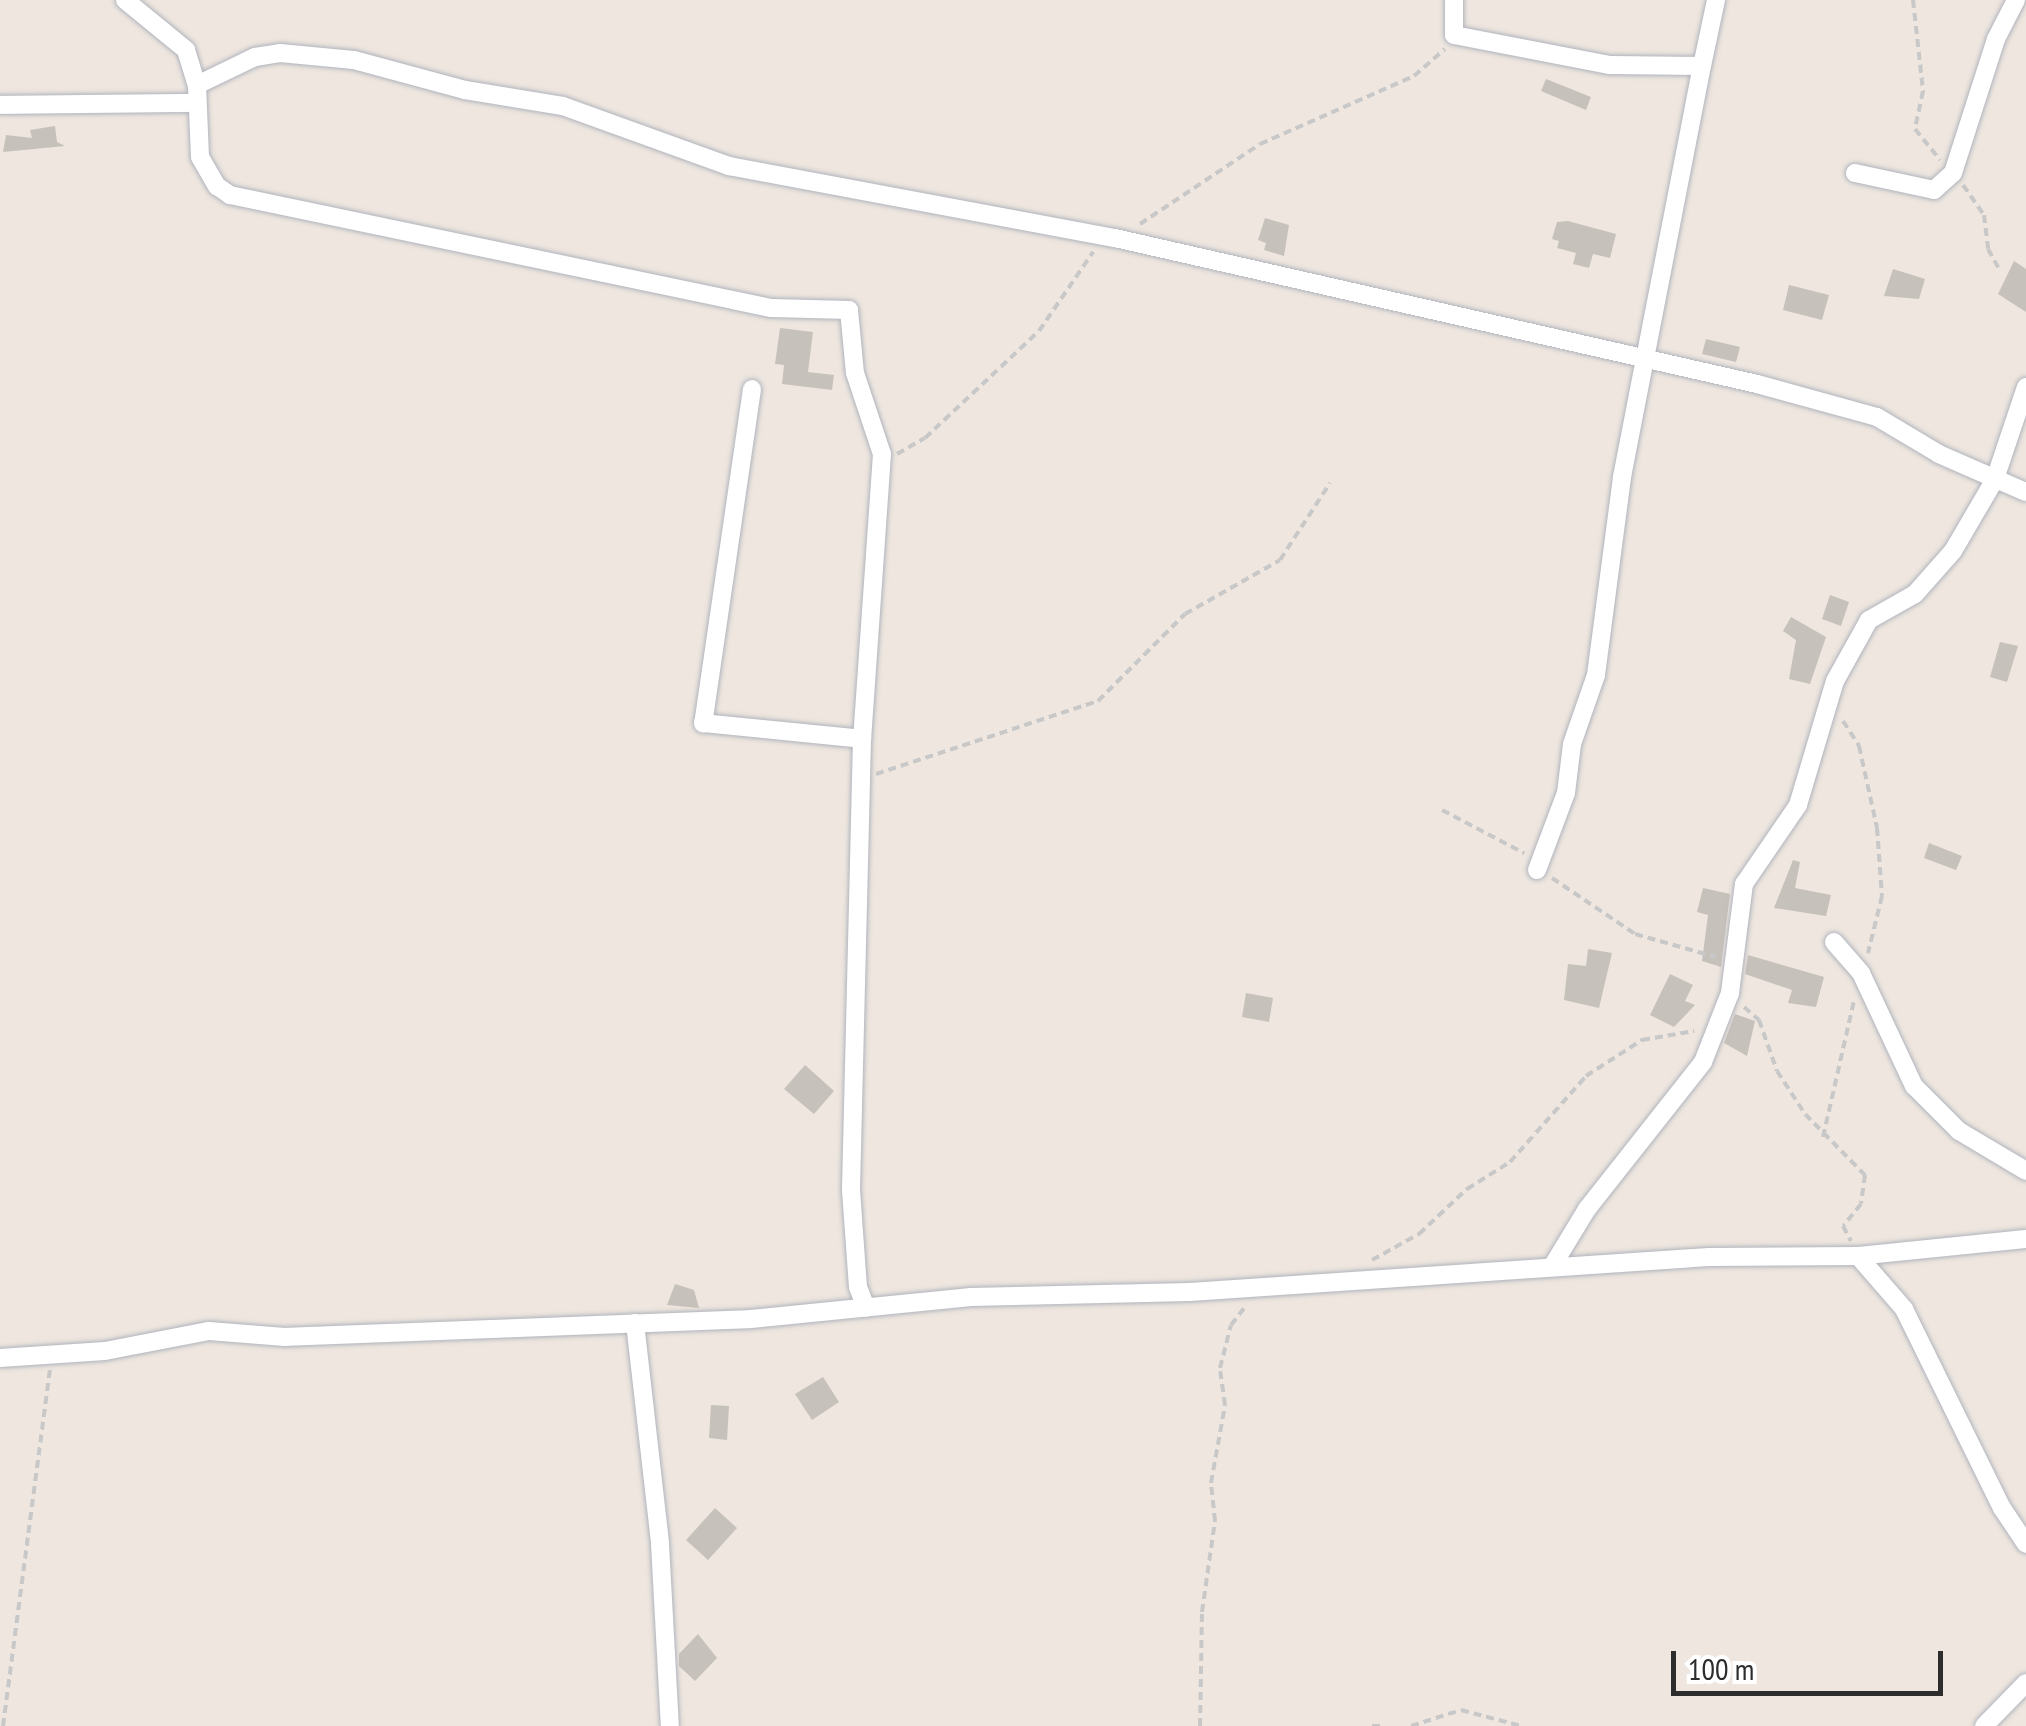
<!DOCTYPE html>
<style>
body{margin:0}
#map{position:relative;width:2026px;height:1726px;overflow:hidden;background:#eee6df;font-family:"PT Sans Narrow",sans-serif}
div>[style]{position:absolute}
.building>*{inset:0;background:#c7c1bb}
.path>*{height:4px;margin-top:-2px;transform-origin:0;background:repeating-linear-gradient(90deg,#c8c8c8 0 8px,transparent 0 13px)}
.roads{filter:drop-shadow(0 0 2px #b0b4bd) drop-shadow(0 0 2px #b0b4bd)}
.street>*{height:18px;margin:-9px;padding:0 9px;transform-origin:9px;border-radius:9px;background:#fff}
span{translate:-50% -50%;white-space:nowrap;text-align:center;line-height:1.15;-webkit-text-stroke:10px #fff;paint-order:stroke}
.scale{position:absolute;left:1671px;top:1651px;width:272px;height:45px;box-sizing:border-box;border:5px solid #2d2d2d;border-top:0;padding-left:12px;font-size:30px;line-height:35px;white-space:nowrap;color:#2d2d2d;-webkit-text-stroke:8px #fff;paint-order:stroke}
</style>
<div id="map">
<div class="building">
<div style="clip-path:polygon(1546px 79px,1591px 97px,1586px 110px,1541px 91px)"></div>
<div style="clip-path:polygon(55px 126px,57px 142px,65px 146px,3px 152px,6px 135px,32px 138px,30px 130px)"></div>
<div style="clip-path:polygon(1265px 218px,1289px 225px,1284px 256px,1264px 250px,1266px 243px,1258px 240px)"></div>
<div style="clip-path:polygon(1568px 221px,1616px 234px,1610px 258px,1593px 254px,1589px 268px,1573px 264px,1576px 253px,1557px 248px,1559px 241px,1552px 239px,1557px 222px)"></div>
<div style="clip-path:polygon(2014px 261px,2026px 269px,2026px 312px,1998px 294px)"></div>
<div style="clip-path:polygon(1893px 269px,1925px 279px,1919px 299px,1884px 296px)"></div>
<div style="clip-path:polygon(1789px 285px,1829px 295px,1822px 320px,1783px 310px)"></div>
<div style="clip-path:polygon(780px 328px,813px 332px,808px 372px,834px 375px,832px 390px,782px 384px,784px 365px,775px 364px)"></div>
<div style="clip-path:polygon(1706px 339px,1740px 347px,1736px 362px,1702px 354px)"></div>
<div style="clip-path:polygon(1830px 595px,1849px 602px,1841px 626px,1822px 619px)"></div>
<div style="clip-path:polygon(1791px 617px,1826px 637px,1810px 684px,1789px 679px,1796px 640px,1783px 631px)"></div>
<div style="clip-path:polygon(2000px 642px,2018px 646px,2007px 682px,1990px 677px)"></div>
<div style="clip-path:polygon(1929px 843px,1962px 856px,1956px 870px,1924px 858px)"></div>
<div style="clip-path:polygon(1793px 860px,1800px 862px,1795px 888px,1831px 895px,1826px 916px,1774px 908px)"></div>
<div style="clip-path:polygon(1703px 888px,1730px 894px,1721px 967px,1702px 961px,1708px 915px,1697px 912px)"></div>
<div style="clip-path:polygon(1588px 949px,1612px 953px,1599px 1008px,1564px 1000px,1568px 964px,1586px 966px)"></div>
<div style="clip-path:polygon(1748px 955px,1824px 977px,1816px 1007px,1788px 1003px,1792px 990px,1745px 974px)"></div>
<div style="clip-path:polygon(1670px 974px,1693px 985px,1685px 1001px,1695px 1005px,1674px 1027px,1650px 1015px)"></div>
<div style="clip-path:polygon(1246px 993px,1273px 998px,1269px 1022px,1242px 1017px)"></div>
<div style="clip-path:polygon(1735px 1014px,1755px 1021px,1747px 1056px,1724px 1043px)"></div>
<div style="clip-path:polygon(805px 1065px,834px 1091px,814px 1114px,784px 1089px)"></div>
<div style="clip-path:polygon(675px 1284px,694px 1290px,699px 1308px,667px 1305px)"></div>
<div style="clip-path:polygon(823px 1377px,839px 1402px,812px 1420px,795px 1394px)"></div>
<div style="clip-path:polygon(711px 1405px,729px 1406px,727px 1440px,709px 1438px)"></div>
<div style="clip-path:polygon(715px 1508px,737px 1528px,708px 1560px,686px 1540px)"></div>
<div style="clip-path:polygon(698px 1634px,717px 1658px,695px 1681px,679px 1666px,679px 1654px)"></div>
</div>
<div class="path">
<div style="left:1913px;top:0;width:92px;rotate:83.7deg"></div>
<div style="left:1923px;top:91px;width:39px;rotate:102deg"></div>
<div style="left:1915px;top:129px;width:40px;rotate:51deg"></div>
<div style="left:1963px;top:185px;width:37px;rotate:55deg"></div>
<div style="left:1984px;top:215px;width:34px;rotate:83deg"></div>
<div style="left:1988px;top:249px;width:25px;rotate:61deg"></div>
<div style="left:1140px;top:224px;width:144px;rotate:-33.7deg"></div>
<div style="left:1260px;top:144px;width:168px;rotate:-23.8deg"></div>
<div style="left:1414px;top:76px;width:41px;rotate:-41.1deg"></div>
<div style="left:897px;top:454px;width:32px;rotate:-30deg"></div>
<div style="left:925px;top:438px;width:156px;rotate:-43.2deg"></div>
<div style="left:1039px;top:331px;width:96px;rotate:-55.6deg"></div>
<div style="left:1843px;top:721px;width:30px;rotate:57deg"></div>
<div style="left:1859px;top:746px;width:84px;rotate:77.6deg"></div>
<div style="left:1877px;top:828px;width:68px;rotate:85.8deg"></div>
<div style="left:1882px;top:896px;width:59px;rotate:103.8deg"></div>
<div style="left:876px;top:774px;width:234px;rotate:-18.2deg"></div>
<div style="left:1098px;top:701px;width:123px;rotate:-45deg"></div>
<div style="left:1185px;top:614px;width:109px;rotate:-29.6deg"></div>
<div style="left:1280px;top:560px;width:92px;rotate:-57deg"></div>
<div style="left:1442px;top:810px;width:93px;rotate:27.7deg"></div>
<div style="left:1552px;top:878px;width:100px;rotate:34deg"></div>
<div style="left:1635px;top:934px;width:84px;rotate:15.9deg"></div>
<div style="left:1744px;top:1007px;width:20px;rotate:41deg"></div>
<div style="left:1759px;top:1020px;width:54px;rotate:70.6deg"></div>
<div style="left:1777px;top:1071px;width:51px;rotate:56.9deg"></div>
<div style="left:1805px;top:1114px;width:86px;rotate:45.5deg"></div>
<div style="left:1865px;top:1175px;width:29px;rotate:98deg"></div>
<div style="left:1861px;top:1204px;width:28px;rotate:129deg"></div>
<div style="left:1843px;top:1226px;width:17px;rotate:62deg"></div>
<div style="left:1823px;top:1137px;width:140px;rotate:-77.2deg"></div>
<div style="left:1372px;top:1260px;width:54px;rotate:-29deg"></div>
<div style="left:1419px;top:1234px;width:66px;rotate:-43.2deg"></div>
<div style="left:1467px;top:1189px;width:51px;rotate:-32.1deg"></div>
<div style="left:1510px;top:1162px;width:115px;rotate:-48.5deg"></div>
<div style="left:1586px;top:1076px;width:67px;rotate:-32.7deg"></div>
<div style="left:1642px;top:1040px;width:53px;rotate:-9.8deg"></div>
<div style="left:3px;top:1726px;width:359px;rotate:-82.5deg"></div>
<div style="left:1200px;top:1726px;width:114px;rotate:-89deg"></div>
<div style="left:1202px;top:1612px;width:92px;rotate:-81.9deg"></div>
<div style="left:1215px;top:1521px;width:38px;rotate:-96deg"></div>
<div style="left:1211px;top:1483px;width:79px;rotate:-79.8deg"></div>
<div style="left:1225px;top:1405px;width:37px;rotate:-98deg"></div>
<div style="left:1220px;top:1368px;width:44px;rotate:-75.7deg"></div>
<div style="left:1231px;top:1325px;width:24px;rotate:-52deg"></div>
<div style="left:1372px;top:1726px;width:13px"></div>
<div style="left:1411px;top:1726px;width:52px;rotate:-17.7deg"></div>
<div style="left:1461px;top:1710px;width:62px;rotate:14.9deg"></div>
</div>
<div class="roads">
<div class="street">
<div style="left:125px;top:0;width:79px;rotate:39.3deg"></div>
<div style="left:186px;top:50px;width:37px;rotate:73deg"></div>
<div style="left:197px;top:85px;width:72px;rotate:87.6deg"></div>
<div style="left:200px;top:157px;width:34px;rotate:60deg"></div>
<div style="left:217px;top:186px;width:16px;rotate:35deg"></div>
<div style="left:230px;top:195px;width:553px;rotate:11.8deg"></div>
<div style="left:771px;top:308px;width:78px;rotate:1.5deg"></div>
<div style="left:849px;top:310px;width:63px;rotate:84.6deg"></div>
<div style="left:855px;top:373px;width:85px;rotate:71.6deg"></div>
<div style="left:882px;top:454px;width:286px;rotate:94deg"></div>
<div style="left:862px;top:739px;width:451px;rotate:91.4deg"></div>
<div style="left:851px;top:1190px;width:97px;rotate:85.9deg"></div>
<div style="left:858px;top:1287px;width:22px;rotate:69deg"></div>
<div style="left:1454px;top:0;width:35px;rotate:90deg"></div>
<div style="left:1454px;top:35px;width:159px;rotate:10.9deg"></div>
<div style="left:1610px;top:65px;width:92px;rotate:0.6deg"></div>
<div style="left:1702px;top:66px;width:67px;rotate:-78deg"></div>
<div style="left:197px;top:85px;width:64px;rotate:-25.8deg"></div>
<div style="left:255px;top:57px;width:25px;rotate:-9deg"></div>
<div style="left:280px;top:53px;width:74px;rotate:5.4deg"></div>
<div style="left:354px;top:60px;width:115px;rotate:15.1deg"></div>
<div style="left:465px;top:90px;width:99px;rotate:9.3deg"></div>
<div style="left:563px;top:106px;width:177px;rotate:19.9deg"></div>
<div style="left:729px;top:166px;width:393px;rotate:10.6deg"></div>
<div style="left:1115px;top:238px;width:658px;rotate:12.81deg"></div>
<div style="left:1757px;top:384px;width:124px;rotate:15.4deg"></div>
<div style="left:1877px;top:417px;width:72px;rotate:30.8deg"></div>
<div style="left:1939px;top:454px;width:95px;rotate:23.6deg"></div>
<div style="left:0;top:105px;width:196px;rotate:-0.6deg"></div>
<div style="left:1855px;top:173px;width:81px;rotate:12.1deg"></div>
<div style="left:1934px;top:190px;width:25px;rotate:-42deg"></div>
<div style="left:1953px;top:173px;width:141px;rotate:-72.2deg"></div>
<div style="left:1996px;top:39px;width:44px;rotate:-62.9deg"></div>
<div style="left:752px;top:389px;width:338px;rotate:98.3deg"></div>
<div style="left:703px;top:723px;width:160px;rotate:5.7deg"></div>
<div style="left:1537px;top:870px;width:82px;rotate:-69.4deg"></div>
<div style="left:1566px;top:793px;width:49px;rotate:-83deg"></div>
<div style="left:1572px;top:744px;width:73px;rotate:-70.8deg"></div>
<div style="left:1596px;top:675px;width:200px;rotate:-82.5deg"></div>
<div style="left:1622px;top:477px;width:419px;rotate:-79deg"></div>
<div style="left:1834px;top:942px;width:41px;rotate:48.9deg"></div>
<div style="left:1861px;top:973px;width:125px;rotate:64.9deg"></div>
<div style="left:1914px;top:1086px;width:64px;rotate:45deg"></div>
<div style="left:1959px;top:1131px;width:78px;rotate:30.8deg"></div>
<div style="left:1858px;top:1256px;width:70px;rotate:49deg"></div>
<div style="left:1904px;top:1309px;width:222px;rotate:63.8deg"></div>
<div style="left:2002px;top:1508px;width:43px;rotate:56.3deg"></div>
<div style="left:1553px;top:1265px;width:66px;rotate:-58.7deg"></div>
<div style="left:1587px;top:1209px;width:187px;rotate:-51.7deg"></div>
<div style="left:1703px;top:1062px;width:74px;rotate:-68.6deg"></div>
<div style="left:1730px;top:993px;width:110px;rotate:-82.7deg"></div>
<div style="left:1744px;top:884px;width:96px;rotate:-55.6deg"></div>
<div style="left:1798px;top:805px;width:129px;rotate:-73.4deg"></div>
<div style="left:1835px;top:681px;width:70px;rotate:-60.9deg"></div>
<div style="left:1869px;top:620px;width:53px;rotate:-29.5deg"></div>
<div style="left:1915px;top:594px;width:57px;rotate:-48.5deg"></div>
<div style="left:1953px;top:551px;width:83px;rotate:-59.7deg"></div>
<div style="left:1995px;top:479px;width:97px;rotate:-71.4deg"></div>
<div style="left:635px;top:1323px;width:222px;rotate:83.5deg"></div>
<div style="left:660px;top:1544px;width:182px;rotate:86.9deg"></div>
<div style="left:0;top:1358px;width:105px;rotate:-3.8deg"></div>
<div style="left:105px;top:1351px;width:106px;rotate:-10.9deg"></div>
<div style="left:209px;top:1331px;width:76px;rotate:4.5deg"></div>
<div style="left:285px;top:1337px;width:466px;rotate:-2.2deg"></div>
<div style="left:751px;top:1319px;width:221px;rotate:-5.7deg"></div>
<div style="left:971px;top:1297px;width:219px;rotate:-1.3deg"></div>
<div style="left:1190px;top:1292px;width:520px;rotate:-3.86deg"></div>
<div style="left:1709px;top:1257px;width:149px;rotate:-0.4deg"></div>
<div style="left:1858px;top:1256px;width:169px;rotate:-5.8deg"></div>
<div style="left:1984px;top:1726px;width:60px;rotate:-45.7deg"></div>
</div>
</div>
<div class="scale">100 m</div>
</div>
